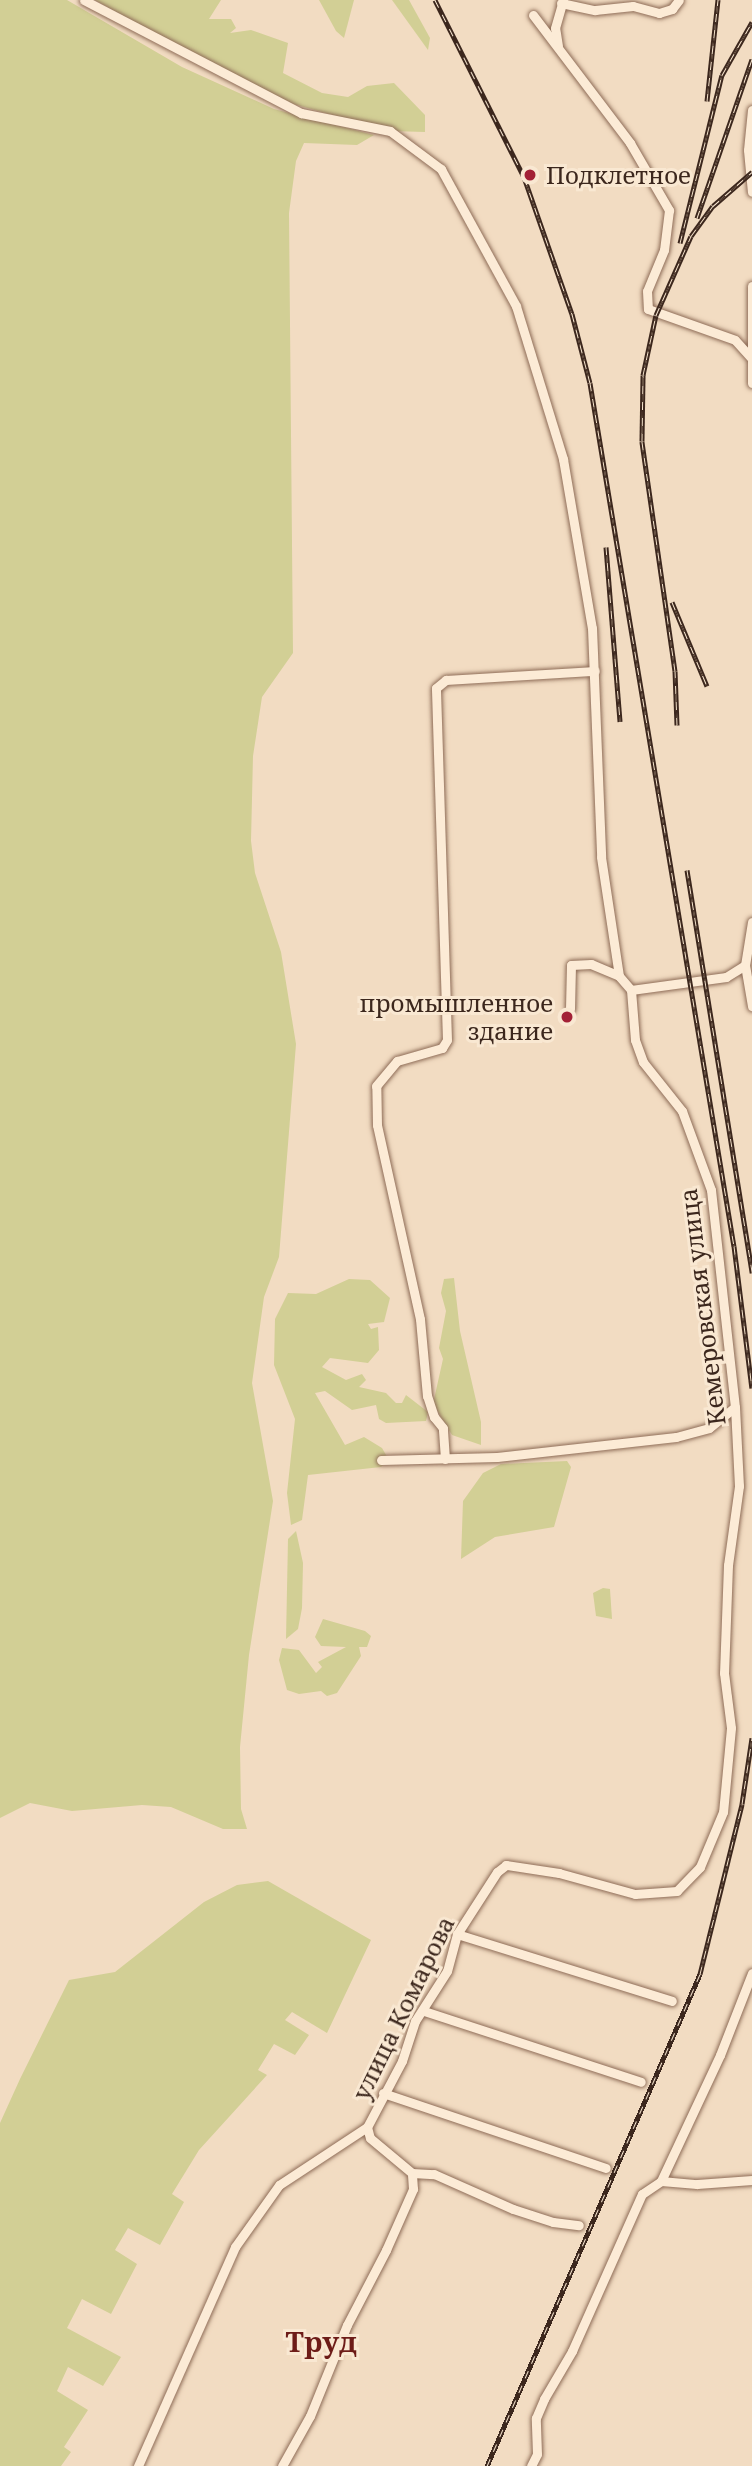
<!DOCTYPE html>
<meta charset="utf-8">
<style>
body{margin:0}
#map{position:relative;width:752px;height:2466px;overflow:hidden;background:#f2dcc2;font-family:"Noto Serif",serif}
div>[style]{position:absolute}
.green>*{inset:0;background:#d2cf95}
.roads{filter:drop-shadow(0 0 2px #8e6c57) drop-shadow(0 0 2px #8e6c57)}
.minor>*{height:9px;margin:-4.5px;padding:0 4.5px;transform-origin:4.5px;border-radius:4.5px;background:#fcebd6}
.rail>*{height:5px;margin-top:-2.5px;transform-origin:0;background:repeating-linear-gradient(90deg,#f9e8d2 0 8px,#3c271d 0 16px);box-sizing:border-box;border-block:2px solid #3c271d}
.dots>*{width:19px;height:19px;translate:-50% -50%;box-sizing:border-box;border:4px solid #f9e8d2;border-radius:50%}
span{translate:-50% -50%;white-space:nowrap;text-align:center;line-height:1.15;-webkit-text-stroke:6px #f9e8d2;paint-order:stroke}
.poi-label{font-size:24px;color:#3c271d}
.left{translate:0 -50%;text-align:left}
.right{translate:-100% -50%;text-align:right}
.street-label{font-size:24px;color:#3c271d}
.quarter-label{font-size:28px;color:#6d1c18;font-weight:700}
</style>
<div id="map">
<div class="green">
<div style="clip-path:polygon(0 0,67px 0,182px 67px,274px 109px,374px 135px,357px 145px,304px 143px,296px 161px,289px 213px,293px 653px,262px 697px,253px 756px,251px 841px,255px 873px,281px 952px,296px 1044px,279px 1257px,264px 1297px,252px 1383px,273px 1501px,249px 1655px,240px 1747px,241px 1809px,247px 1829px,223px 1829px,171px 1807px,142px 1805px,72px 1811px,30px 1803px,0 1818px)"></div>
<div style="clip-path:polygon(95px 0,221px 0,209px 19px,231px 19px,236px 28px,230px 33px,251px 30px,288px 43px,283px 73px,322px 93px,348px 97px,367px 86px,394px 83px,425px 115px,425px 132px,390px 131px,261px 95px)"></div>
<div style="clip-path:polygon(319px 0,354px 0,344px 38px,336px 31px)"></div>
<div style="clip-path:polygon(392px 0,409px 0,430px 38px,428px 50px)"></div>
<div style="clip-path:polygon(454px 1278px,460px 1331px,481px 1422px,481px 1445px,452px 1435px,433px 1404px,443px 1359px,439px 1348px,446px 1311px,441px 1293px,444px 1279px)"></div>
<div style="clip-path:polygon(349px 1279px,370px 1280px,390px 1298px,384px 1322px,368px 1324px,371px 1329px,378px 1327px,379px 1350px,368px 1363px,330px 1358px,322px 1367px,346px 1380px,362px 1374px,366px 1380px,359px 1387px,386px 1393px,396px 1403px,402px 1403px,406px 1395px,428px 1412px,426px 1421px,386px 1423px,379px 1419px,376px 1405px,352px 1410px,325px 1391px,315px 1393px,345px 1445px,364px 1437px,382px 1448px,389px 1460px,381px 1467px,308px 1475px,302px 1520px,291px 1525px,287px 1493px,295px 1419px,274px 1365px,275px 1319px,288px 1293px,316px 1294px)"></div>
<div style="clip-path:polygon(567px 1461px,571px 1467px,554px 1527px,495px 1537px,461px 1559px,463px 1501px,483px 1473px,501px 1464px)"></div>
<div style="clip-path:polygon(296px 1531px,303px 1563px,302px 1608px,298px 1629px,286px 1639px,288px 1539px)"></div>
<div style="clip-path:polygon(603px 1588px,610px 1589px,612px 1619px,596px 1616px,593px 1593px)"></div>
<div style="clip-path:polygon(323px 1619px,365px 1631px,371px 1636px,367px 1647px,359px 1647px,361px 1656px,337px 1693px,327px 1696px,321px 1691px,299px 1694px,287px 1690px,279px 1660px,282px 1648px,299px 1650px,316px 1673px,322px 1667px,318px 1662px,346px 1647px,321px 1646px,315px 1637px)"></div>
<div style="clip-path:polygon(268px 1881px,371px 1940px,327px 2033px,292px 2012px,285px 2020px,309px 2035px,295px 2055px,274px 2044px,258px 2070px,267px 2075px,199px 2150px,172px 2194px,184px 2202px,160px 2245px,128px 2228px,115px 2250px,137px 2264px,111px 2314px,82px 2299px,67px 2328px,121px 2357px,103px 2386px,68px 2367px,57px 2391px,88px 2410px,64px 2447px,71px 2452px,61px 2466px,0 2466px,0 2123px,20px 2079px,69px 1980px,115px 1972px,204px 1902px,237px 1885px)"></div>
</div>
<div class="roads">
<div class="minor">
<div style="left:84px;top:0;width:245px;rotate:27.5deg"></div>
<div style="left:301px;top:113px;width:91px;rotate:11.4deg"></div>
<div style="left:390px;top:131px;width:64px;rotate:36.7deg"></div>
<div style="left:441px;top:169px;width:156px;rotate:61.3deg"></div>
<div style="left:516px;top:306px;width:160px;rotate:72.9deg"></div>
<div style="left:563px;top:459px;width:171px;rotate:80.3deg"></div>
<div style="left:592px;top:628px;width:229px;rotate:87.7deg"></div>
<div style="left:601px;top:857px;width:120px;rotate:81.4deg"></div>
<div style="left:619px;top:976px;width:18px;rotate:49deg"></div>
<div style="left:631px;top:990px;width:50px;rotate:85.4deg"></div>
<div style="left:635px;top:1040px;width:23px;rotate:70deg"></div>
<div style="left:643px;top:1062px;width:63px;rotate:51.5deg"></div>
<div style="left:682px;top:1111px;width:84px;rotate:69.8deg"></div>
<div style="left:711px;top:1190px;width:218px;rotate:83.7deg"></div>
<div style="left:735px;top:1407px;width:79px;rotate:87.1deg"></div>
<div style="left:739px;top:1486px;width:80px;rotate:97.9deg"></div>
<div style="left:728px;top:1565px;width:108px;rotate:92.1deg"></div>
<div style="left:724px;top:1673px;width:55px;rotate:82.7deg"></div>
<div style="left:731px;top:1728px;width:84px;rotate:95.4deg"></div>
<div style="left:723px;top:1812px;width:60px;rotate:112.7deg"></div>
<div style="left:700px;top:1867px;width:33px;rotate:134deg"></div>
<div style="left:677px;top:1891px;width:42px;rotate:175.9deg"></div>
<div style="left:635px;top:1894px;width:79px;rotate:-164.6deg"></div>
<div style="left:559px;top:1873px;width:54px;rotate:-171.4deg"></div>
<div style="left:506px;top:1865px;width:11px;rotate:142deg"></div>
<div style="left:497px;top:1872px;width:74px;rotate:122.8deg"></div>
<div style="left:457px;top:1934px;width:38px;rotate:105deg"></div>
<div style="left:447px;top:1971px;width:59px;rotate:122.6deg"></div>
<div style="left:415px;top:2021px;width:42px;rotate:108deg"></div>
<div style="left:402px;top:2061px;width:75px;rotate:117.9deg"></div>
<div style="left:367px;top:2127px;width:105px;rotate:146.6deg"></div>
<div style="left:279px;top:2185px;width:76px;rotate:125.4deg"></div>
<div style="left:235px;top:2247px;width:240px;rotate:113.9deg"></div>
<div style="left:561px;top:3px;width:35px;rotate:12deg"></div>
<div style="left:595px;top:10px;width:38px;rotate:-6deg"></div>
<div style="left:633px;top:6px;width:27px;rotate:15deg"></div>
<div style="left:659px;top:13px;width:14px;rotate:-17deg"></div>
<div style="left:672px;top:9px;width:11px;rotate:-52deg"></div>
<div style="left:533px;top:15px;width:161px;rotate:52.8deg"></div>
<div style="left:630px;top:143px;width:78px;rotate:59.8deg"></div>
<div style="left:669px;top:210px;width:40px;rotate:97.1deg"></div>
<div style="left:664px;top:250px;width:44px;rotate:112.5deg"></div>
<div style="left:647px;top:291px;width:18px;rotate:87deg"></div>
<div style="left:648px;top:309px;width:92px;rotate:19.6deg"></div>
<div style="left:735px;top:340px;width:24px;rotate:48deg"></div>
<div style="left:558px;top:46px;width:18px;rotate:-99deg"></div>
<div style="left:555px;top:28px;width:29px;rotate:-74deg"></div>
<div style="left:752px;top:110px;width:40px;rotate:95.7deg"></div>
<div style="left:748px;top:150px;width:42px;rotate:84.6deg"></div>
<div style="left:752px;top:286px;width:97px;rotate:90deg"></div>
<div style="left:752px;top:922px;width:44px;rotate:99.2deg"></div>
<div style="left:745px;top:965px;width:42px;rotate:80.3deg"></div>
<div style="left:631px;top:990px;width:96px;rotate:-7.8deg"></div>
<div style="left:726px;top:977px;width:22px;rotate:-32deg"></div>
<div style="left:570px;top:1009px;width:44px;rotate:-88.7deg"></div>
<div style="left:571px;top:965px;width:20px;rotate:-3deg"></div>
<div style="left:591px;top:964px;width:30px;rotate:23deg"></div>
<div style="left:445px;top:1459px;width:31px;rotate:-94deg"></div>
<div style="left:443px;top:1428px;width:14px;rotate:-129deg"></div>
<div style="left:434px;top:1417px;width:22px;rotate:-108deg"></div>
<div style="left:427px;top:1396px;width:77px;rotate:-95.2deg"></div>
<div style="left:420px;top:1319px;width:199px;rotate:-102.5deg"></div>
<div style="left:377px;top:1125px;width:39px;rotate:-91deg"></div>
<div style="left:376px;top:1086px;width:33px;rotate:-50deg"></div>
<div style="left:397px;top:1061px;width:47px;rotate:-16.1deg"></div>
<div style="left:442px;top:1048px;width:9px;rotate:-58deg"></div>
<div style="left:447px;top:1040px;width:352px;rotate:-91.8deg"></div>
<div style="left:436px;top:688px;width:13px;rotate:-39deg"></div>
<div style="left:446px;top:680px;width:149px;rotate:-3.5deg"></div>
<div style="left:381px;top:1460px;width:116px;rotate:-1.5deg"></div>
<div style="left:497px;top:1457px;width:180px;rotate:-6.4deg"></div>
<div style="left:676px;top:1437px;width:34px;rotate:-15deg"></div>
<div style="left:709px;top:1428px;width:33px;rotate:-39deg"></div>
<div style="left:457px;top:1934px;width:225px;rotate:17.3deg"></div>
<div style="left:424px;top:2011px;width:228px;rotate:18.1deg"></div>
<div style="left:383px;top:2093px;width:235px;rotate:18.6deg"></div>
<div style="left:367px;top:2127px;width:11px;rotate:75deg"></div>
<div style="left:370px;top:2138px;width:55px;rotate:39.8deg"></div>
<div style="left:412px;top:2173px;width:22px;rotate:3deg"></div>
<div style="left:434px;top:2174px;width:86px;rotate:23.9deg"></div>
<div style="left:513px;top:2209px;width:42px;rotate:18deg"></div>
<div style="left:553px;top:2222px;width:26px;rotate:7deg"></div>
<div style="left:661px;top:2181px;width:36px;rotate:5deg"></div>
<div style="left:697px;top:2184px;width:55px;rotate:-4.2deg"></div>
<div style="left:282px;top:2466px;width:57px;rotate:-60.8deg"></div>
<div style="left:310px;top:2416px;width:98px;rotate:-67.9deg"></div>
<div style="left:347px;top:2325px;width:85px;rotate:-62.5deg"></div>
<div style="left:386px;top:2250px;width:67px;rotate:-66.1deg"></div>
<div style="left:413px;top:2189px;width:16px;rotate:-94deg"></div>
<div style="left:531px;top:2466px;width:13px;rotate:-63deg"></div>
<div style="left:537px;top:2454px;width:36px;rotate:-92deg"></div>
<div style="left:536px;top:2418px;width:21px;rotate:-67deg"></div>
<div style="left:544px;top:2399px;width:56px;rotate:-59.7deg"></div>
<div style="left:572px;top:2351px;width:172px;rotate:-66deg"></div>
<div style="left:642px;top:2194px;width:23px;rotate:-34deg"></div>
<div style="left:661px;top:2181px;width:139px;rotate:-64.9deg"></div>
<div style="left:720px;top:2055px;width:88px;rotate:-68.7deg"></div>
</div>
</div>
<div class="rail">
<div style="left:435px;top:0;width:198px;rotate:63.3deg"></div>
<div style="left:524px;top:177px;width:145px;rotate:70.7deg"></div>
<div style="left:572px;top:314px;width:71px;rotate:75.4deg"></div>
<div style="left:590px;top:383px;width:875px;rotate:80.53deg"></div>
<div style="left:734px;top:1246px;width:143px;rotate:82.8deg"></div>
<div style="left:707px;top:101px;width:102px;rotate:-83.8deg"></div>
<div style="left:697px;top:218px;width:168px;rotate:-70.9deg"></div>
<div style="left:680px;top:243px;width:173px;rotate:-76deg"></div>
<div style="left:722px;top:75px;width:61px;rotate:-60.5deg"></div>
<div style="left:606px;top:547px;width:175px;rotate:85.4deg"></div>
<div style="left:672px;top:602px;width:91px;rotate:67.4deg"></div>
<div style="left:677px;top:725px;width:54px;rotate:-92.1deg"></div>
<div style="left:675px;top:671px;width:232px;rotate:-98.2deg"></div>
<div style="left:642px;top:441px;width:66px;rotate:-89.1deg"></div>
<div style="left:643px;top:375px;width:61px;rotate:-77.8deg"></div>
<div style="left:656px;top:315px;width:86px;rotate:-66.1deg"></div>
<div style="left:691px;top:236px;width:37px;rotate:-54deg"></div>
<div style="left:713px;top:206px;width:52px;rotate:-41.1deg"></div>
<div style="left:687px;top:870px;width:408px;rotate:80.8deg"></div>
<div style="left:487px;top:2466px;width:536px;rotate:-66.59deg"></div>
<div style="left:700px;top:1974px;width:175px;rotate:-76.1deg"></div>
<div style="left:742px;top:1804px;width:67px;rotate:-81.4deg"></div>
</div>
<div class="dots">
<div style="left:530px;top:175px;background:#a32136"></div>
<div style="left:567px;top:1017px;background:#a32136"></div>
</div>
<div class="poi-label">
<span class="left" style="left:546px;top:175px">Подклетное</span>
<span class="right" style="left:553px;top:1017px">промышленное<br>здание</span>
</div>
<div class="street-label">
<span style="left:702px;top:1307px;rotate:-97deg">Кемеровская улица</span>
<span style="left:403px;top:2008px;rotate:-64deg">улица Комарова</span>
</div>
<div class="quarter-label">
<span style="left:321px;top:2341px">Труд</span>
</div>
</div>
